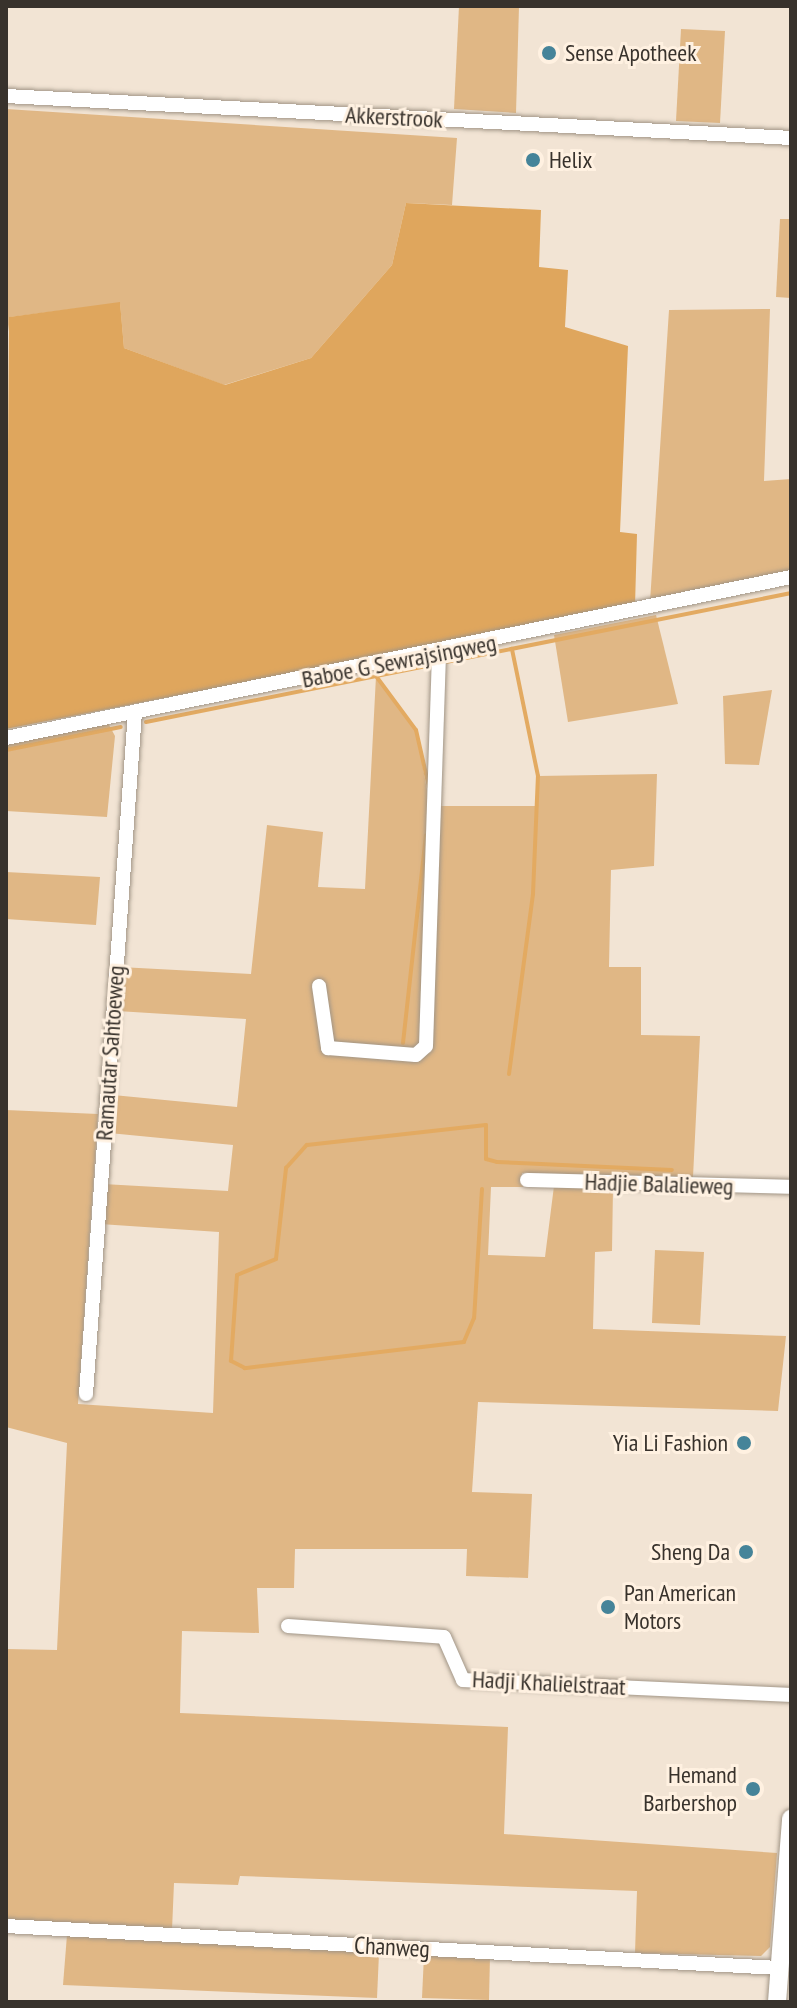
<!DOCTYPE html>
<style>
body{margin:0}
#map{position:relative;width:797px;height:2008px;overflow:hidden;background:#f2e4d4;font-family:"PT Sans Narrow",sans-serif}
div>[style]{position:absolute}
.green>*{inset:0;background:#e0b785}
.forest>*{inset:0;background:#dfa65d}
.stream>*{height:4px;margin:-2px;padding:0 2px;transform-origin:2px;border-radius:2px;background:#e3aa61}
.roads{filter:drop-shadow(0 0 2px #a19586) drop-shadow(0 0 2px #a19586)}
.minor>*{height:14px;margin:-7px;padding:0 7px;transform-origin:7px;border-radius:7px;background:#fff}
.major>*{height:18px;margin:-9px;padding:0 9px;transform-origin:9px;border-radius:9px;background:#fff}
.dots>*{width:22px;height:22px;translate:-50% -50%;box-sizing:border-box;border:4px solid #fff1e1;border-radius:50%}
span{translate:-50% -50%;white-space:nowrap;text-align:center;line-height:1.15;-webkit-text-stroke:6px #fff1e1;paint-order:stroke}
.poi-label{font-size:24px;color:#38322c}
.left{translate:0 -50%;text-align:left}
.right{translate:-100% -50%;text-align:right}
.street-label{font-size:24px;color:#38322c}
.frame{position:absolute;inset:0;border:8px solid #38322c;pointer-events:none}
</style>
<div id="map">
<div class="green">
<div style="clip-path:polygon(459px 6px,519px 6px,516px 113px,454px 109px)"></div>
<div style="clip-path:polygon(681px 29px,725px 31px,720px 123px,676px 121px)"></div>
<div style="clip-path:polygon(6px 109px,457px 138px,452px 205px,406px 203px,392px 265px,311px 358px,224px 385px,124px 348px,120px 303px,10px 317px,6px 346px)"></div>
<div style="clip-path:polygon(780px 219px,791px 219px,791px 298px,776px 297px)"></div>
<div style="clip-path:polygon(770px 309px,764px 481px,791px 479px,791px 571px,650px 602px,669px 310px)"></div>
<div style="clip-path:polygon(656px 615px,678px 704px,568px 722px,554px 635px)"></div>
<div style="clip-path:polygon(376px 676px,416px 730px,430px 806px,537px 806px,538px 776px,657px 774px,654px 866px,611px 870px,609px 967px,641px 967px,641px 1035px,700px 1036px,693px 1177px,522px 1173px,523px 1187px,491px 1187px,488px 1255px,545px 1257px,554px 1186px,613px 1187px,612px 1251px,595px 1252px,593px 1329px,786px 1336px,778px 1411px,478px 1402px,472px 1492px,532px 1494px,528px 1578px,466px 1576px,467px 1549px,295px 1549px,294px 1588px,257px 1588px,259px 1633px,182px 1631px,180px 1713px,508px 1727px,504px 1834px,777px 1853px,770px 1947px,761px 1956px,635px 1953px,637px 1891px,240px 1876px,238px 1885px,174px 1883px,172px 1930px,6px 1921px,6px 1649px,57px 1650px,67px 1443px,6px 1427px,6px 1110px,98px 1114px,78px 1404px,213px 1413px,219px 1232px,100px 1224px,103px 1184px,228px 1191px,233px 1145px,109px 1133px,113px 1095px,237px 1107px,246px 1019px,117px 1011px,120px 967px,251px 974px,267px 825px,323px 832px,318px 887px,365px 889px)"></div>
<div style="clip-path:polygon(772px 690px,759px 765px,725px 764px,723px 696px)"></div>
<div style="clip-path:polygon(108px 723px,115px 736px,107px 817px,6px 811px,6px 745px)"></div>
<div style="clip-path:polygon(6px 872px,100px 877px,96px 925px,6px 919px)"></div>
<div style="clip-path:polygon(655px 1250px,704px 1252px,700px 1325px,652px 1323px)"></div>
<div style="clip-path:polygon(67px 1935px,379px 1953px,377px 1998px,63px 1985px)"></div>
<div style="clip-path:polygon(424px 1955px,490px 1956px,489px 2000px,422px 1998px)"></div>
</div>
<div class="forest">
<div style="clip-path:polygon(406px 203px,541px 210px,539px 267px,568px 270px,565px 327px,628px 346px,620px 532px,637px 534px,635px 606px,6px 729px,9px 317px,120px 302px,124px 348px,225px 385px,311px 358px,392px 265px)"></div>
</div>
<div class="stream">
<div style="left:446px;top:662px;width:352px;rotate:-11.3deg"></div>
<div style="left:376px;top:676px;width:67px;rotate:53.5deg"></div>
<div style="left:416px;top:730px;width:58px;rotate:77.2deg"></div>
<div style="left:146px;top:722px;width:291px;rotate:-11.3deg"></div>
<div style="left:6px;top:750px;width:117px;rotate:-11.3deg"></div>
<div style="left:403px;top:1043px;width:209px;rotate:-83.7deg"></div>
<div style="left:509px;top:1074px;width:182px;rotate:-82.4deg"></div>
<div style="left:533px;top:894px;width:118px;rotate:-87.6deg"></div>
<div style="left:538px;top:776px;width:130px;rotate:-101.6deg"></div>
<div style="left:482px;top:1189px;width:129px;rotate:93.5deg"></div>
<div style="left:474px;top:1318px;width:26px;rotate:113deg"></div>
<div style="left:464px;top:1342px;width:221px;rotate:173.2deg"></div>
<div style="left:245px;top:1368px;width:16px;rotate:-153deg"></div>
<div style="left:231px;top:1361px;width:86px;rotate:-86deg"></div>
<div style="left:237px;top:1275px;width:42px;rotate:-22.3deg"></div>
<div style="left:276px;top:1259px;width:92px;rotate:-83.7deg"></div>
<div style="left:286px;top:1168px;width:31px;rotate:-48deg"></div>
<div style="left:307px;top:1145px;width:180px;rotate:-6.4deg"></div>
<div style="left:486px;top:1125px;width:34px;rotate:90deg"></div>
<div style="left:486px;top:1159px;width:11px;rotate:15deg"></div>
<div style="left:497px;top:1162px;width:175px;rotate:2.6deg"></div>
</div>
<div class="roads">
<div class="minor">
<div style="left:6px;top:96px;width:786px;rotate:3.06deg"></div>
<div style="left:6px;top:738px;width:801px;rotate:-11.59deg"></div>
<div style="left:319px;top:986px;width:63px;rotate:81.7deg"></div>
<div style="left:328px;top:1048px;width:88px;rotate:4.5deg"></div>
<div style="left:416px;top:1055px;width:13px;rotate:-42deg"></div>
<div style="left:426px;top:1046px;width:392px;rotate:-88.1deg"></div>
<div style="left:527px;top:1180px;width:264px;rotate:1.5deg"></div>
<div style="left:86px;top:1394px;width:684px;rotate:-85.89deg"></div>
<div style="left:288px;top:1626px;width:156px;rotate:4deg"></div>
<div style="left:444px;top:1637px;width:47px;rotate:66.2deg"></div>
<div style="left:463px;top:1680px;width:328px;rotate:2.6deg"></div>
<div style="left:6px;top:1926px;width:774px;rotate:3.11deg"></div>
</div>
<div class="major">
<div style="left:777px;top:2002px;width:184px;rotate:-85.6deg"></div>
</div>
</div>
<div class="dots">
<div style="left:549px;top:53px;background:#468499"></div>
<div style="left:533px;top:160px;background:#468499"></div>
<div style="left:744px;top:1443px;background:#468499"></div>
<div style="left:746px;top:1552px;background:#468499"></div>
<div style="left:608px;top:1607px;background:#468499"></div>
<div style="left:753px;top:1789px;background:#468499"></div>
</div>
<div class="poi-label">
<span class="left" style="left:565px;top:53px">Sense Apotheek</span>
<span class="left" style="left:549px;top:160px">Helix</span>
<span class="right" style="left:728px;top:1443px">Yia Li Fashion</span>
<span class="right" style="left:730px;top:1552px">Sheng Da</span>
<span class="left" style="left:624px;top:1607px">Pan American<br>Motors</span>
<span class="right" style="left:737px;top:1789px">Hemand<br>Barbershop</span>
</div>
<div class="street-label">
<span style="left:394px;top:117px;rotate:3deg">Akkerstrook</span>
<span style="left:399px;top:661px;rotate:-11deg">Baboe G Sewrajsingweg</span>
<span style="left:110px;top:1053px;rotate:-86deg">Ramautar Sahtoeweg</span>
<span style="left:659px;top:1184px;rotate:2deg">Hadjie Balalieweg</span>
<span style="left:549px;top:1683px;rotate:3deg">Hadji Khalielstraat</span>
<span style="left:392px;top:1947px;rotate:3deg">Chanweg</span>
</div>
<div class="frame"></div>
</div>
